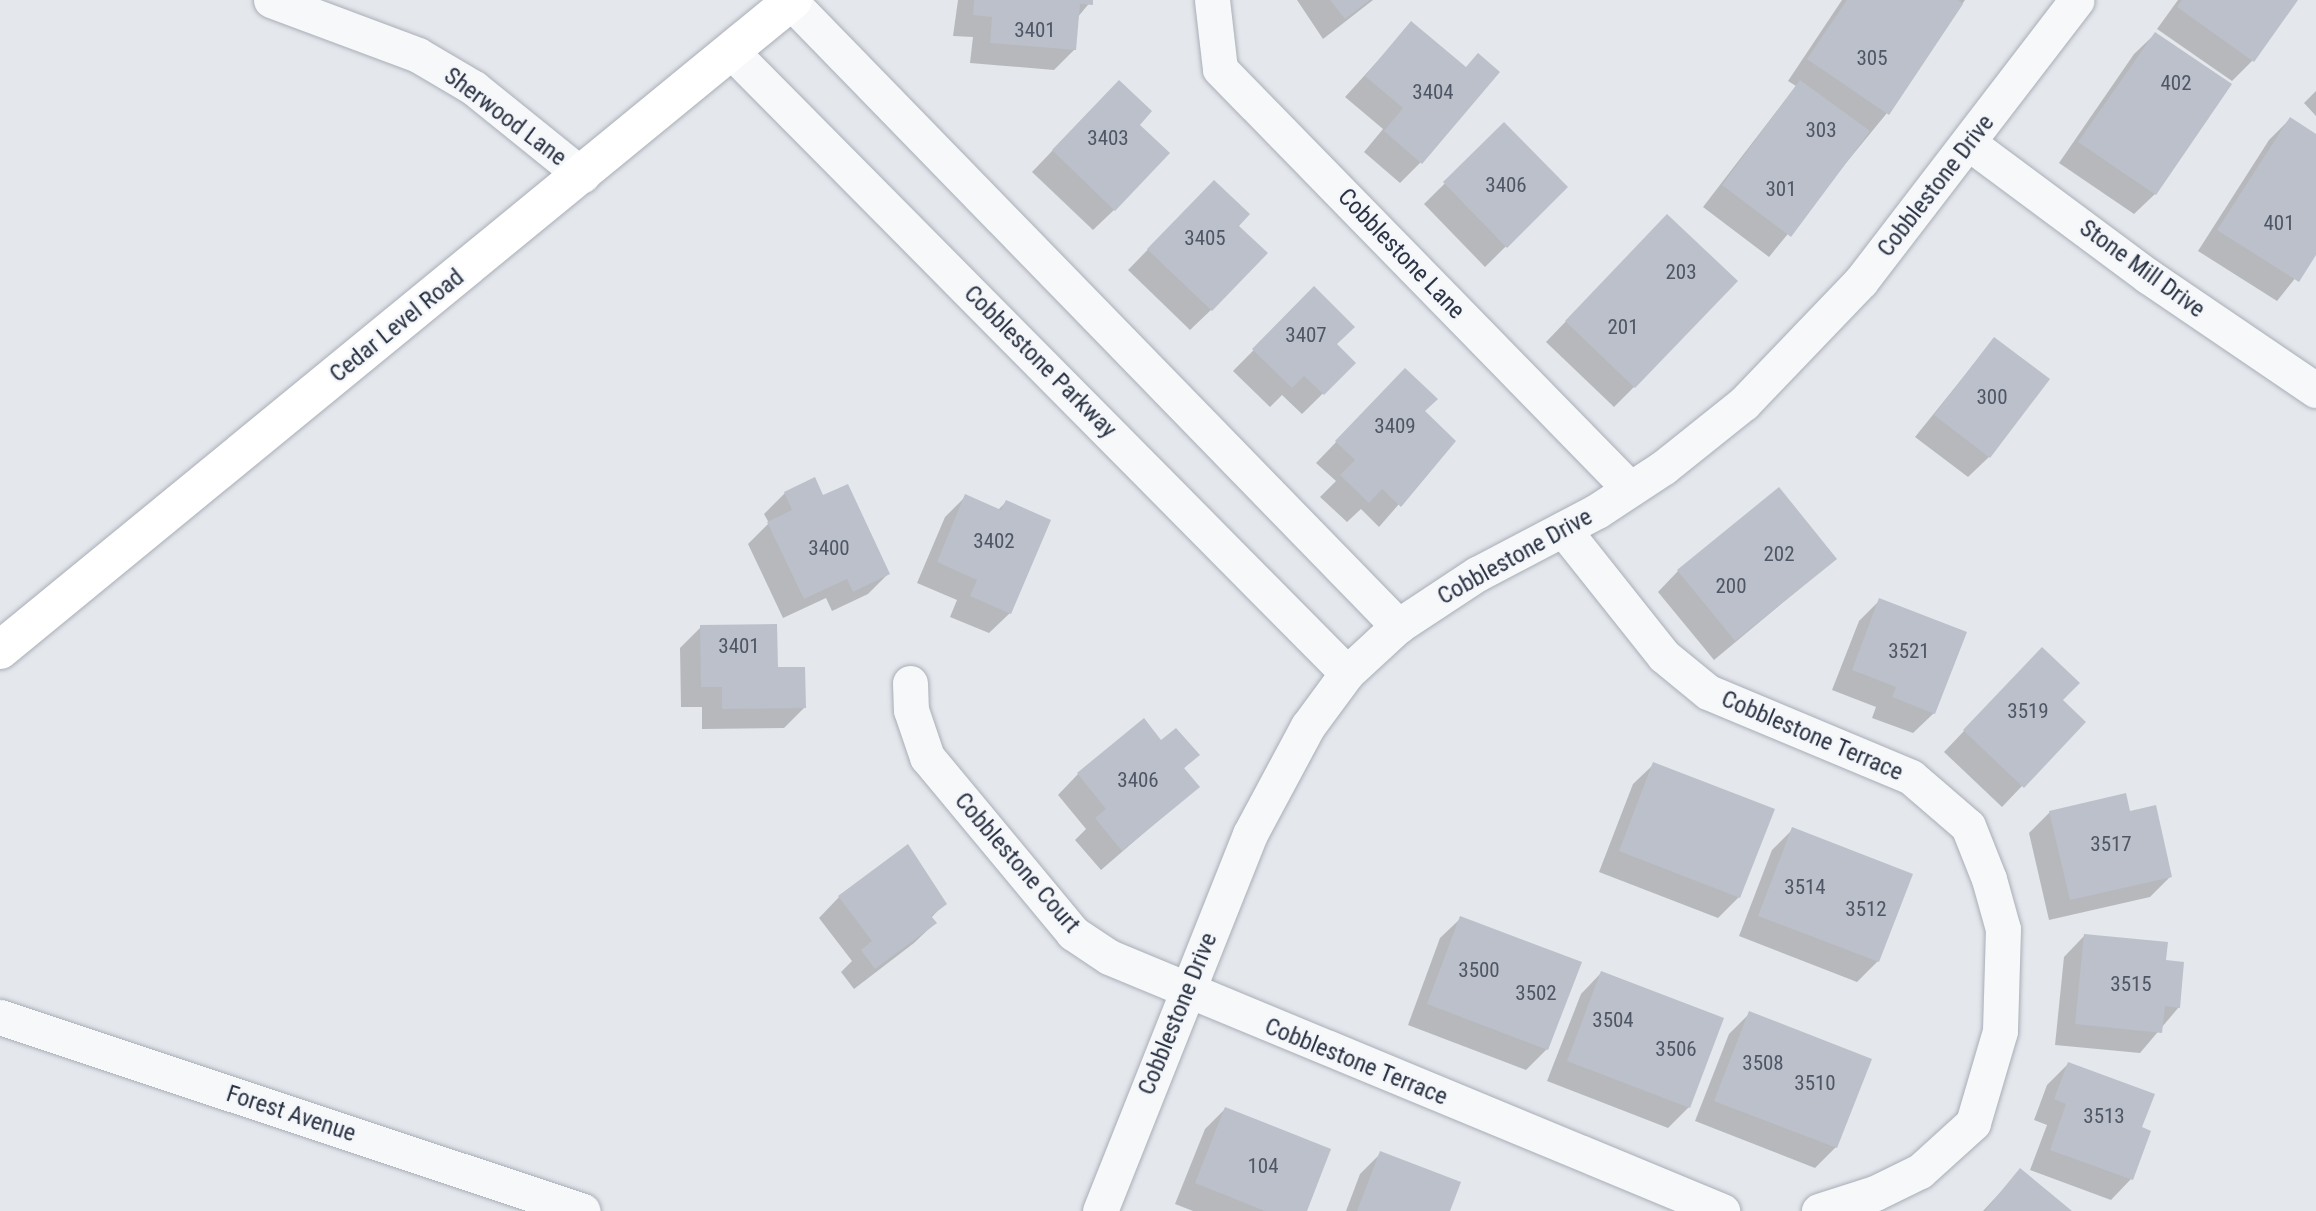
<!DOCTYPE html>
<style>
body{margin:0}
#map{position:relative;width:2316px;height:1211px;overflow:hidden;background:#e4e7ec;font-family:"Roboto Condensed",sans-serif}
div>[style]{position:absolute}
.shadow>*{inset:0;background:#0003}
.building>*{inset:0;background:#bbc0ca}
.roads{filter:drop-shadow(0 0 2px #a9aeb7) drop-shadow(0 0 2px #a9aeb7)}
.minor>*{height:35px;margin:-17.5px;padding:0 17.5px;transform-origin:17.5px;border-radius:17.5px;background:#f7f8fa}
.major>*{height:38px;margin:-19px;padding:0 19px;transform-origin:19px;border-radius:19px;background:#fff}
span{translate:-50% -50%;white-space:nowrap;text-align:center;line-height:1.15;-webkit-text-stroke:5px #f4f6f9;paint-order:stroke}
.number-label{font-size:21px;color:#4f5766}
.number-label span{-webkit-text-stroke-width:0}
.street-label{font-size:24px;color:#2b3445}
</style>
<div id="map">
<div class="shadow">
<div style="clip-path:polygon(958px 0,1092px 0,1077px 18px,1075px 49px,1054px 70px,970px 63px,973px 37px,953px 36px)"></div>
<div style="clip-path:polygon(1297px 0,1373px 0,1323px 39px)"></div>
<div style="clip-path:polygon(1842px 0,1965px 0,1887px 113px,1769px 257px,1703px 207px,1796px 86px,1788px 81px)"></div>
<div style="clip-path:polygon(2178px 0,2296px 0,2253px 60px,2232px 81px,2157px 29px)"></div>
<div style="clip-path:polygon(1412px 23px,1465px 68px,1421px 162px,1400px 183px,1364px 152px,1383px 129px,1345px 97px)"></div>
<div style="clip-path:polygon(2155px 34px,2155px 194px,2134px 214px,2059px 163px,2134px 54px)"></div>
<div style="clip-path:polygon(2316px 91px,2316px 116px,2304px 103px)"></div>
<div style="clip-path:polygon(1098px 103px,1137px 125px,1114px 210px,1093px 230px,1032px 172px)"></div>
<div style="clip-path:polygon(2290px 119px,2316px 136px,2316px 252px,2277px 301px,2198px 251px,2269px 140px)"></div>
<div style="clip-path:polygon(1504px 125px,1566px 187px,1485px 267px,1424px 204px)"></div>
<div style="clip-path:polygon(1194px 202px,1211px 310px,1190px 330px,1128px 270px)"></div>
<div style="clip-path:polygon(1647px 237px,1634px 387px,1614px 407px,1546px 342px)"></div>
<div style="clip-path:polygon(1314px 289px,1335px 344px,1354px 363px,1302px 414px,1282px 395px,1270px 407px,1233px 371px)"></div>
<div style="clip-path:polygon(1994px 339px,1989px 457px,1968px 477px,1915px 437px)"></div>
<div style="clip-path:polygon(1385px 391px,1423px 411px,1454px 441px,1379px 527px,1361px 509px,1347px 522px,1320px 497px,1336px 481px,1316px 463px)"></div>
<div style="clip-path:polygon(785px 493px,822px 497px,888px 574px,868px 594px,832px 611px,826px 598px,783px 618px,748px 544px,769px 523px,764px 514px)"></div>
<div style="clip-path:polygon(966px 496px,998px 510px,1006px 502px,1010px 613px,989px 633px,950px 617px,957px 600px,917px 583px,945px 517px)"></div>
<div style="clip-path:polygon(1835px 559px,1714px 660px,1658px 592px,1678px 571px)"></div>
<div style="clip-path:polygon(1880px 600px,1934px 713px,1913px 733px,1872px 718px,1876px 707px,1832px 690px,1859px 621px)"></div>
<div style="clip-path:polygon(701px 627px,776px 669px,804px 708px,784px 728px,702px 729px,702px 707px,681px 707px,680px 648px)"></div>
<div style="clip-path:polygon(2022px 670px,2022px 786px,2002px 807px,1944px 752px)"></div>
<div style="clip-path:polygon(1161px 742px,1197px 755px,1183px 769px,1197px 787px,1101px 870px,1075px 840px,1086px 829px,1058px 795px,1078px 774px)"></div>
<div style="clip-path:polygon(1654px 764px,1739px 897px,1718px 918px,1599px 872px,1633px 784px)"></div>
<div style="clip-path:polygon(2050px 812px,2129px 813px,2171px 876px,2150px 897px,2049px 920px,2029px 833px)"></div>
<div style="clip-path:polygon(1793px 829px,1878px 961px,1857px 982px,1739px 936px,1772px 850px)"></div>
<div style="clip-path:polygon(839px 897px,945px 903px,931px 918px,935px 923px,914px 943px,854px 989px,841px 972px,852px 961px,819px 918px)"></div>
<div style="clip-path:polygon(1461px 918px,1547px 1049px,1526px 1070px,1408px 1025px,1440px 938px)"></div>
<div style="clip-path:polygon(2084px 936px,2164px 962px,2179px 1007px,2140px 1053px,2055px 1045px,2064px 957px)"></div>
<div style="clip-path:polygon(1601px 973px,1689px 1107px,1668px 1128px,1547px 1081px,1581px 994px)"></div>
<div style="clip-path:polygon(1750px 1013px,1836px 1147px,1815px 1168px,1695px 1121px,1729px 1034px)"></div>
<div style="clip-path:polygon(2068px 1064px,2140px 1128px,2131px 1179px,2111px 1200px,2030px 1170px,2047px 1125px,2034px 1120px,2047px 1085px)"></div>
<div style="clip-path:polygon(1225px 1109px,1305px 1211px,1193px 1211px,1175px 1204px,1205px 1129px)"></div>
<div style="clip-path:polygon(1381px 1153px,1448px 1211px,1346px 1211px,1360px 1174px)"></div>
<div style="clip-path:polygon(2020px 1171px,2069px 1211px,1983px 1211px)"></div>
</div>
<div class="building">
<div style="clip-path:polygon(974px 0,1093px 0,1093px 5px,1080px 4px,1076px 50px,990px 43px,992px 17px,973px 15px)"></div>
<div style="clip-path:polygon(1330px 0,1370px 0,1345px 19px)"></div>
<div style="clip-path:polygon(1847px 0,1958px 0,1963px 4px,1889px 115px,1807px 59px)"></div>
<div style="clip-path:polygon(2182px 0,2298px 0,2254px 62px,2177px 7px)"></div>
<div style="clip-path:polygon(1411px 21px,1466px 67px,1478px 53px,1500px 72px,1422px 164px,1384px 131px,1403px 108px,1365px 76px)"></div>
<div style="clip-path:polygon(2155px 32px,2232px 84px,2156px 195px,2078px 142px)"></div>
<div style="clip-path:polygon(1119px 80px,1152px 111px,1140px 125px,1170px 153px,1115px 211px,1052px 150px)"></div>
<div style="clip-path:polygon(1800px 80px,1870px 131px,1791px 237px,1722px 185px)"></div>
<div style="clip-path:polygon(2290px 117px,2316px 134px,2316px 255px,2299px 282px,2217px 230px)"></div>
<div style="clip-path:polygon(1504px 122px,1568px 187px,1507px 248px,1443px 182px)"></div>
<div style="clip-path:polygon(1214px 180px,1250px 214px,1239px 226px,1268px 253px,1212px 311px,1147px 249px)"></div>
<div style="clip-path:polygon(1667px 214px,1738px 281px,1635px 388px,1565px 321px)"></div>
<div style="clip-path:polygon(1314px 286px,1355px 327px,1337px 344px,1356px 363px,1324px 395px,1304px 376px,1292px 388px,1252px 349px)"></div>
<div style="clip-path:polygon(1994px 337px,2050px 379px,1990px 458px,1934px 415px)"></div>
<div style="clip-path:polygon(1405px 368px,1438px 399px,1425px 411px,1456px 441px,1401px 507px,1382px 489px,1369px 503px,1340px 475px,1355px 460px,1335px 441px)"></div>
<div style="clip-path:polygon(815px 477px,823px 495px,848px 484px,890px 574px,853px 592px,847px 579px,804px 599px,767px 522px,792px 510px,784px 492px)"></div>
<div style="clip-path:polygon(1779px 487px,1837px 559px,1735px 641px,1677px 570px)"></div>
<div style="clip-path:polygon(965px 494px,1001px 510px,1006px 500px,1051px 520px,1011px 614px,970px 596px,977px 580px,937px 562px)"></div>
<div style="clip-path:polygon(1879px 598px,1967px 632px,1935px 714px,1892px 697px,1896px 687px,1852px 670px)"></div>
<div style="clip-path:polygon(777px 624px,778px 667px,805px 667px,806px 708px,722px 709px,722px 687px,701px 687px,700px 625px)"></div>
<div style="clip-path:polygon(2042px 647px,2080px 683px,2063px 700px,2086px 722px,2024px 788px,1963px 730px)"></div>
<div style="clip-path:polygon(1144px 718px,1161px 740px,1176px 728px,1200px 755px,1184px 768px,1200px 787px,1122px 851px,1095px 818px,1106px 809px,1077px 773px)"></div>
<div style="clip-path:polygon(1653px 762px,1775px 809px,1740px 898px,1619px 851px)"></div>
<div style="clip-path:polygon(2126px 793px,2130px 811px,2156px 805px,2172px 877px,2070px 900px,2049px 811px)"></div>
<div style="clip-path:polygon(1792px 827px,1913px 874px,1879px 962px,1758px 916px)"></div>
<div style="clip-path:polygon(908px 844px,947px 904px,931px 916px,937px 923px,875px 969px,861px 950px,872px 941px,838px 896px)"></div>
<div style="clip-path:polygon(1460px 916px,1582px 962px,1548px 1050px,1427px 1004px)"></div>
<div style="clip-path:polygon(2084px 934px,2168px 942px,2166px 960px,2184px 962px,2180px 1008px,2165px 1006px,2162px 1033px,2075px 1024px)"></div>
<div style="clip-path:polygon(1601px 971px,1724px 1018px,1690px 1108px,1567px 1061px)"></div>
<div style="clip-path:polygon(1749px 1011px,1872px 1059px,1837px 1148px,1714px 1101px)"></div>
<div style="clip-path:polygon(2068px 1062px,2155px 1094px,2142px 1127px,2151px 1131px,2133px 1180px,2050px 1150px,2066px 1104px,2054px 1099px)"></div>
<div style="clip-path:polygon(1225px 1107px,1331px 1149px,1307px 1211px,1265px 1211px,1195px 1183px)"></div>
<div style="clip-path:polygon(1380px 1151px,1461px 1182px,1450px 1211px,1357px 1211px)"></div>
<div style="clip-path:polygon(2020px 1168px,2072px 1211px,1985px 1211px)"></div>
</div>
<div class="roads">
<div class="minor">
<div style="left:271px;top:0;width:157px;rotate:20.5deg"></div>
<div style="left:418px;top:55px;width:65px;rotate:30.5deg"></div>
<div style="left:474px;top:88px;width:139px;rotate:38.9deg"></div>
<div style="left:1212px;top:0;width:69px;rotate:83.4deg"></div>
<div style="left:1220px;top:69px;width:587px;rotate:45.69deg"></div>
<div style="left:791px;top:2px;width:871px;rotate:45.79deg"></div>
<div style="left:732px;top:52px;width:874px;rotate:45.28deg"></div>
<div style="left:1970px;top:144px;width:222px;rotate:36.6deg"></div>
<div style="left:2148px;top:276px;width:203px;rotate:34.2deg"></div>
<div style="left:1563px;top:529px;width:162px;rotate:51.5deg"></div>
<div style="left:1664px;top:656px;width:57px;rotate:39.3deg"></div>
<div style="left:1708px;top:692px;width:220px;rotate:22.7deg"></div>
<div style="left:1911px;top:777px;width:75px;rotate:40.7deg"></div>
<div style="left:1968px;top:826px;width:57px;rotate:68.4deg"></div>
<div style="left:1989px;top:879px;width:52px;rotate:74.4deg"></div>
<div style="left:2003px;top:929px;width:102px;rotate:91.7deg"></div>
<div style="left:2000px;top:1031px;width:96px;rotate:106.4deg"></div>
<div style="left:1973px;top:1123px;width:72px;rotate:137.8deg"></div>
<div style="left:1920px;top:1171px;width:50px;rotate:153.9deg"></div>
<div style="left:1875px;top:1193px;width:59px;rotate:162.2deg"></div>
<div style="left:910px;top:683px;width:27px;rotate:88deg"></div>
<div style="left:911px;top:710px;width:50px;rotate:71.2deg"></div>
<div style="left:927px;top:757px;width:229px;rotate:50.3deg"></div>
<div style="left:1073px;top:933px;width:43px;rotate:33.7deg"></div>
<div style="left:1109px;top:957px;width:664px;rotate:22.51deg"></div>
<div style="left:0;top:1017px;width:614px;rotate:18.41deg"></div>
<div style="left:1100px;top:1211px;width:406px;rotate:-68.3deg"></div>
<div style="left:1250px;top:834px;width:123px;rotate:-61.8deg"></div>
<div style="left:1308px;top:726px;width:66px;rotate:-53.7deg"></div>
<div style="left:1347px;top:673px;width:69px;rotate:-42.7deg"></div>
<div style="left:1398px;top:626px;width:95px;rotate:-33.4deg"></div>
<div style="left:1477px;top:574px;width:136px;rotate:-27.7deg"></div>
<div style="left:1597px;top:511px;width:80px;rotate:-33.3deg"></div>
<div style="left:1664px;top:467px;width:102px;rotate:-38.7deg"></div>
<div style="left:1744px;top:403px;width:169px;rotate:-46.2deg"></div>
<div style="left:1861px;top:281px;width:354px;rotate:-52.5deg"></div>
</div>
<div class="major">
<div style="left:0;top:650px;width:1025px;rotate:-39.34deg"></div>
</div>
</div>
<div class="number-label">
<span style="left:1035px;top:30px">3401</span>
<span style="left:1872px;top:58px">305</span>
<span style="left:2176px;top:83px">402</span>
<span style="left:1433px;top:92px">3404</span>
<span style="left:1821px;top:130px">303</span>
<span style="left:1108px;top:138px">3403</span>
<span style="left:1506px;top:185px">3406</span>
<span style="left:1781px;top:189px">301</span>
<span style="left:2279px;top:223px">401</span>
<span style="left:1205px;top:238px">3405</span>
<span style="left:1681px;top:272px">203</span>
<span style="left:1623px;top:327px">201</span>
<span style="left:1306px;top:335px">3407</span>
<span style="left:1992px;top:397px">300</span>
<span style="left:1395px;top:426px">3409</span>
<span style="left:994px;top:541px">3402</span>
<span style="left:829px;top:548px">3400</span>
<span style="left:1779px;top:554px">202</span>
<span style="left:1731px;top:586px">200</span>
<span style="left:739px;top:646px">3401</span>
<span style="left:1909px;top:651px">3521</span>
<span style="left:2028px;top:711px">3519</span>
<span style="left:1138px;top:780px">3406</span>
<span style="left:2111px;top:844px">3517</span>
<span style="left:1805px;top:887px">3514</span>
<span style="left:1866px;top:909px">3512</span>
<span style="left:1479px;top:970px">3500</span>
<span style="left:2131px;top:984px">3515</span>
<span style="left:1536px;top:993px">3502</span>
<span style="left:1613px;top:1020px">3504</span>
<span style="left:1676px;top:1049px">3506</span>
<span style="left:1763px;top:1063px">3508</span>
<span style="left:1815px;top:1083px">3510</span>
<span style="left:2104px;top:1116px">3513</span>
<span style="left:1263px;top:1166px">104</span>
</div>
<div class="street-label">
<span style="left:505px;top:117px;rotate:37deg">Sherwood Lane</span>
<span style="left:1936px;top:186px;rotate:-52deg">Cobblestone Drive</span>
<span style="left:1401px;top:254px;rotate:46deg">Cobblestone Lane</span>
<span style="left:2142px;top:269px;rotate:36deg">Stone Mill Drive</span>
<span style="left:397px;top:326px;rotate:-39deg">Cedar Level Road</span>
<span style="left:1040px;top:362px;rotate:45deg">Cobblestone Parkway</span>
<span style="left:1515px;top:557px;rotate:-29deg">Cobblestone Drive</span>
<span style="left:1812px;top:736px;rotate:23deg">Cobblestone Terrace</span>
<span style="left:1017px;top:863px;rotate:49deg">Cobblestone Court</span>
<span style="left:1178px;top:1014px;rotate:-68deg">Cobblestone Drive</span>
<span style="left:1356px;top:1062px;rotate:22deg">Cobblestone Terrace</span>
<span style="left:291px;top:1114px;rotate:18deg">Forest Avenue</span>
</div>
</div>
